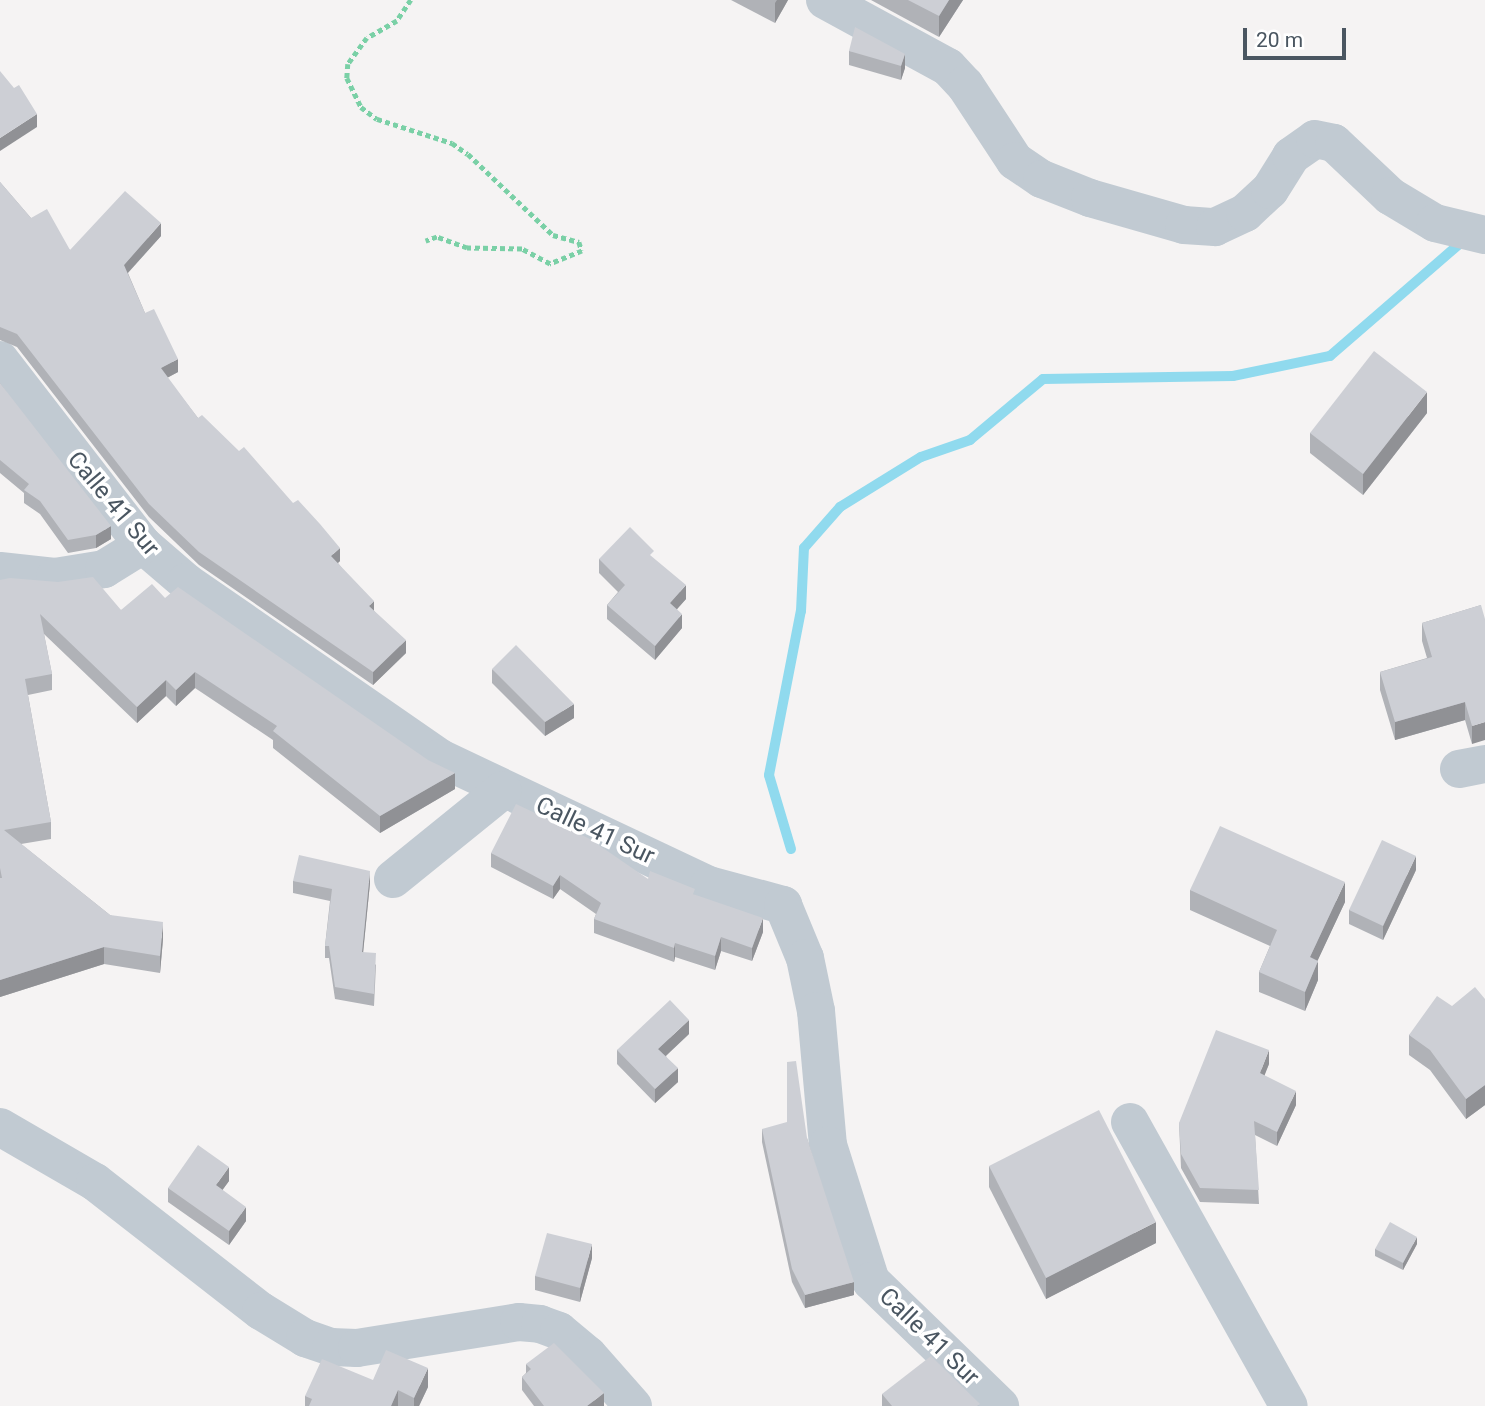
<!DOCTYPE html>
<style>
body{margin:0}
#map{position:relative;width:1485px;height:1406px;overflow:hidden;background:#f5f3f3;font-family:Roboto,sans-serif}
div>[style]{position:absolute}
.stream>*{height:10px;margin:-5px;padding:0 5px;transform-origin:5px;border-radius:5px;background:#90daee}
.path>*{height:4.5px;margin-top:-2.25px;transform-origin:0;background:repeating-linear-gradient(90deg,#7ad0a6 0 5px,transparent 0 8.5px)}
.minor>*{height:38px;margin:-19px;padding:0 19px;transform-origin:19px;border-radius:19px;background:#c1cad2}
.wall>*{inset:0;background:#b0b2b7}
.shaded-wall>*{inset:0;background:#909195}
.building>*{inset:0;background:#cdcfd5}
span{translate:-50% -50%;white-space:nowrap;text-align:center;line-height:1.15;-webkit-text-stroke:7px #fff;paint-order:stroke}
.street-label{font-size:24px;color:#4a5661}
.scale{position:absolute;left:1243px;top:28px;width:103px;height:32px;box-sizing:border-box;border:4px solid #4a5661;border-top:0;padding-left:9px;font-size:21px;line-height:24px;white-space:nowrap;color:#4a5661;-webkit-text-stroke:5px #fff;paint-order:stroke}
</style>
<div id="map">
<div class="stream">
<div style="left:791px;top:849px;width:77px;rotate:-106.6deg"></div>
<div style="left:769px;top:775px;width:167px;rotate:-79deg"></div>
<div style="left:801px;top:611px;width:63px;rotate:-87.3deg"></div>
<div style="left:804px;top:548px;width:55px;rotate:-48.7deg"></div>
<div style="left:840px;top:507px;width:95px;rotate:-31.7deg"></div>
<div style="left:921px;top:457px;width:52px;rotate:-19.1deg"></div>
<div style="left:970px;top:440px;width:95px;rotate:-39.9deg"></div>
<div style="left:1043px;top:379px;width:190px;rotate:-0.9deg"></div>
<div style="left:1233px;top:376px;width:99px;rotate:-11.7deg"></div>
<div style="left:1330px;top:356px;width:177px;rotate:-40.9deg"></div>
</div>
<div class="path">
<div style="left:411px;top:0;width:25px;rotate:124deg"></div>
<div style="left:397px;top:21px;width:34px;rotate:150deg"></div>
<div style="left:367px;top:38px;width:32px;rotate:126deg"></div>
<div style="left:348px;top:64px;width:14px;rotate:94deg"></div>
<div style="left:347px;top:78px;width:32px;rotate:64deg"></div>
<div style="left:361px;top:107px;width:20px;rotate:37deg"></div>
<div style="left:377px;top:119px;width:79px;rotate:17.7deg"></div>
<div style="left:452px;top:143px;width:19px;rotate:35deg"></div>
<div style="left:468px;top:154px;width:117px;rotate:43.6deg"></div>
<div style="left:553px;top:235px;width:27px;rotate:15deg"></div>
<div style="left:579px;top:242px;width:9px;rotate:72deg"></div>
<div style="left:582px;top:251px;width:35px;rotate:158deg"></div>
<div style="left:550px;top:264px;width:32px;rotate:-152deg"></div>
<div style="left:522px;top:249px;width:55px;rotate:-179deg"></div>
<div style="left:467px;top:248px;width:32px;rotate:-160deg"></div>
<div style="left:437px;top:237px;width:12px;rotate:160deg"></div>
</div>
<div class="minor">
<div style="left:825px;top:0;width:140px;rotate:28.6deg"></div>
<div style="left:948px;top:67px;width:25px;rotate:47deg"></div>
<div style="left:965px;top:85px;width:91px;rotate:56.7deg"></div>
<div style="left:1015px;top:161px;width:32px;rotate:34deg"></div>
<div style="left:1042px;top:179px;width:52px;rotate:21.6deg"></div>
<div style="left:1090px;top:198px;width:98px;rotate:16deg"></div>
<div style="left:1184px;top:225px;width:31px;rotate:4deg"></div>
<div style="left:1215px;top:227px;width:33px;rotate:-25deg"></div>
<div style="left:1245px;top:213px;width:34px;rotate:-43deg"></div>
<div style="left:1270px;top:190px;width:40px;rotate:-58deg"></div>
<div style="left:1291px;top:156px;width:29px;rotate:-35deg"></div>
<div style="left:1315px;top:139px;width:19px;rotate:12deg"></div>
<div style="left:1334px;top:143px;width:77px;rotate:43.4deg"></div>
<div style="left:1390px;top:196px;width:52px;rotate:31deg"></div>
<div style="left:1435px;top:223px;width:51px;rotate:13.5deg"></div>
<div style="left:0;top:360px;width:234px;rotate:52.3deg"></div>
<div style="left:143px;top:545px;width:57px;rotate:40.7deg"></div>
<div style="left:186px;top:582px;width:309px;rotate:34.7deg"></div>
<div style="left:440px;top:758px;width:297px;rotate:25.3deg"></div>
<div style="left:709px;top:885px;width:77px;rotate:15.1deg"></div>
<div style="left:783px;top:905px;width:57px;rotate:67.5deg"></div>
<div style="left:805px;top:958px;width:54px;rotate:78.3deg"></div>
<div style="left:816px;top:1011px;width:135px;rotate:84.9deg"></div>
<div style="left:828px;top:1145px;width:143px;rotate:72.5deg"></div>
<div style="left:871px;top:1281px;width:180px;rotate:44.1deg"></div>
<div style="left:0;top:571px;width:55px;rotate:6.2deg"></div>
<div style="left:55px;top:577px;width:50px;rotate:-9.3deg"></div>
<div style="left:104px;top:569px;width:46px;rotate:-31.6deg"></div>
<div style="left:1459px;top:769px;width:26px;rotate:-11deg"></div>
<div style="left:393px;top:879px;width:141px;rotate:-39deg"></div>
<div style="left:1130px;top:1122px;width:325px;rotate:60.8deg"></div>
<div style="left:0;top:1127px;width:110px;rotate:30.1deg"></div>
<div style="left:95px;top:1182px;width:210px;rotate:37.9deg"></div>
<div style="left:261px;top:1311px;width:52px;rotate:31.5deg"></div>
<div style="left:305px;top:1338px;width:28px;rotate:19deg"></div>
<div style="left:331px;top:1347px;width:26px;rotate:2deg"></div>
<div style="left:357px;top:1348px;width:164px;rotate:-9.1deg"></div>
<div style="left:519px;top:1322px;width:21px;rotate:5deg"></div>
<div style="left:540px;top:1324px;width:20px;rotate:20deg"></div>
<div style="left:559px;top:1331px;width:38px;rotate:40deg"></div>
<div style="left:588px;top:1355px;width:68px;rotate:48.6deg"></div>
</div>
<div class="wall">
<div style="clip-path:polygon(731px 0,788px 0,775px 23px)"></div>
<div style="clip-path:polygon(871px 0,963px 0,939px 37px)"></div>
<div style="clip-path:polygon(849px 51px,905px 54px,905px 68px,901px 80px,849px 65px)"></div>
<div style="clip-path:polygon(0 182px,31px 218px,70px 250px,161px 236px,128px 273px,145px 313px,178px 372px,167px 378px,198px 418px,340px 561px,338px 563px,406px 653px,373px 685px,199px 565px,149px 517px,17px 347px,0 340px)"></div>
<div style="clip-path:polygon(0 383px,111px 539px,96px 548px,68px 553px,40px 514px,24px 503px,24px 493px,0 473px)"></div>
<div style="clip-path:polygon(1427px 413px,1363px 495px,1310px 453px,1310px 433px)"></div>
<div style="clip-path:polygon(599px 559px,654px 559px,686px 599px,677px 609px,682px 628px,655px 660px,607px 619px,607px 605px,618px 592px,599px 573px)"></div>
<div style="clip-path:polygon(0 580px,121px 610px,165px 598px,455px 789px,380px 833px,273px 748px,273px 740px,195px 688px,176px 706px,166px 696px,137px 723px,44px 634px,52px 674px,52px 690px,28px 695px,51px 822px,51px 839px,21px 844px,110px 915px,163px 939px,160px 973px,104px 964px,0 997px)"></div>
<div style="clip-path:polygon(1481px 605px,1472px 744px,1465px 720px,1395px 740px,1380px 690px,1380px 672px,1427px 658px,1422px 641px,1422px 623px)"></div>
<div style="clip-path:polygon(492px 669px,574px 718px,545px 736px,492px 683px)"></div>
<div style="clip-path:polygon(491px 853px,648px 879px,695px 895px,763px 932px,752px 961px,721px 951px,715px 970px,675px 957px,674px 962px,594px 933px,594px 919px,596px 914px,560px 889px,553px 899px,491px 867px)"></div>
<div style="clip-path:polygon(1416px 870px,1383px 940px,1349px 924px,1349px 910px)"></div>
<div style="clip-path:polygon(293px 881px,370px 883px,363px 952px,376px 965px,374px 1006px,335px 999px,329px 958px,325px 958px,325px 946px,330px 901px,293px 893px)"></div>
<div style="clip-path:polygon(1190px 890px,1345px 902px,1317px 961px,1318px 980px,1305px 1011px,1259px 992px,1259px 972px,1270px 946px,1190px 910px)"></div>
<div style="clip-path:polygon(1485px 999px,1485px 1105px,1466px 1119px,1430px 1070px,1409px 1055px,1409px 1035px)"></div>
<div style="clip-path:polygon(689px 1034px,666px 1056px,678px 1082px,655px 1103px,617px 1064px,617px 1050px)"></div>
<div style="clip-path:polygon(1269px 1064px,1264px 1075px,1296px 1105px,1277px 1146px,1255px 1135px,1259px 1204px,1200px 1202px,1181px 1168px,1179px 1123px)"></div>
<div style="clip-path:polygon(762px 1129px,807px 1138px,854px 1295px,805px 1308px,792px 1282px,762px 1142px)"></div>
<div style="clip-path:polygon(989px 1166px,1156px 1243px,1046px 1299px,989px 1187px)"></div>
<div style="clip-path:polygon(229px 1181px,222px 1190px,246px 1221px,229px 1245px,168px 1202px,168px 1188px)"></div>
<div style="clip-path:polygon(1417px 1244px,1403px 1270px,1375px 1256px,1375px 1249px)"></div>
<div style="clip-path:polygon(592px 1258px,580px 1302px,535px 1290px,535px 1276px)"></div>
<div style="clip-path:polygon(526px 1364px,604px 1406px,534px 1406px,522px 1390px,522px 1377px,526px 1373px)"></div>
<div style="clip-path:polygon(373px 1380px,428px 1387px,419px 1406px,305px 1406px,305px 1396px)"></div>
<div style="clip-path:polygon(882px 1394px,980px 1406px,882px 1406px)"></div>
</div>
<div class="shaded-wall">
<div style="clip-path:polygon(777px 0,788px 0,775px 23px,775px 3px)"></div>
<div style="clip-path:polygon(949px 0,963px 0,939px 37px,939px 16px)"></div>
<div style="clip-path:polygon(905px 54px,905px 68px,901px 80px,901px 66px)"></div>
<div style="clip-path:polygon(37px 114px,37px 127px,0 151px,0 138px)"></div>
<div style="clip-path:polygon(161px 223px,161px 236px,124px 277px,124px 265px)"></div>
<div style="clip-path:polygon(178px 359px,178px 372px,161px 381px,161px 368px)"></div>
<div style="clip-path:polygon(1427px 392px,1427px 413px,1363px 495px,1363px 474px)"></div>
<div style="clip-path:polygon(111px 526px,111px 539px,96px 548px,96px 535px)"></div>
<div style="clip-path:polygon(340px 548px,340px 561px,331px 569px,331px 556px)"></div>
<div style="clip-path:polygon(686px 585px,686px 599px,670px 617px,670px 603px)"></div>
<div style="clip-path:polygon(374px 601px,374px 613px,369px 606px)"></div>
<div style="clip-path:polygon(682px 614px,682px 628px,655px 660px,655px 646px)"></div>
<div style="clip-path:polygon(406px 640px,406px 653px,373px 685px,373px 672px)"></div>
<div style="clip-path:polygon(195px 672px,195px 688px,176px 706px,176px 690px)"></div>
<div style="clip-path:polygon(166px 680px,166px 696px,137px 723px,137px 707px)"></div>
<div style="clip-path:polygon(1465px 702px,1465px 720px,1395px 740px,1395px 722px)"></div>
<div style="clip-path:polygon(574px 704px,574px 718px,545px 736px,545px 722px)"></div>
<div style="clip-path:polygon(1485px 722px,1485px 740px,1472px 744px,1472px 726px)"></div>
<div style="clip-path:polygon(455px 773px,455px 789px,380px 833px,380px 816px)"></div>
<div style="clip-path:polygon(1416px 856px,1416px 870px,1383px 940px,1383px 926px)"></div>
<div style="clip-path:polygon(370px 871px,370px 883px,362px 964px,362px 952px)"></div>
<div style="clip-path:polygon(560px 875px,560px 889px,553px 899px,553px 886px)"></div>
<div style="clip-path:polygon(1345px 882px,1345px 902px,1310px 977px,1310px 957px)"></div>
<div style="clip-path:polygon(763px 918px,763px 932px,752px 961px,752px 948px)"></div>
<div style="clip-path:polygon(163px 922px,163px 939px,160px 973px,160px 956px)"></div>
<div style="clip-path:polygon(721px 937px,721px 951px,715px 970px,715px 956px)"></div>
<div style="clip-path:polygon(675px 943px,675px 957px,674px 962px,674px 948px)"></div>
<div style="clip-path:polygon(104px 947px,104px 964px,0 997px,0 980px)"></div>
<div style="clip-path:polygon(1318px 961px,1318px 980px,1305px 1011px,1305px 992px)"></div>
<div style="clip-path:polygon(689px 1020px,689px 1034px,658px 1063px,658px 1049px)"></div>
<div style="clip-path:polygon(1269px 1050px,1269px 1064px,1260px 1087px,1260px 1073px)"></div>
<div style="clip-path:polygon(678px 1068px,678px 1082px,655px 1103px,655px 1089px)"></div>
<div style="clip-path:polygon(1485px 1085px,1485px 1105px,1466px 1119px,1466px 1099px)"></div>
<div style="clip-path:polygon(1296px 1091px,1296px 1105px,1277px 1146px,1277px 1132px)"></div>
<div style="clip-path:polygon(229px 1167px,229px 1181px,216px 1199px,216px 1185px)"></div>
<div style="clip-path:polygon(246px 1207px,246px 1221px,229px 1245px,229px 1231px)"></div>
<div style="clip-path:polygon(1156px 1222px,1156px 1243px,1046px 1299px,1046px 1278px)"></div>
<div style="clip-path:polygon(1417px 1237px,1417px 1244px,1403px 1270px,1403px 1263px)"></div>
<div style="clip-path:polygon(592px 1244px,592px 1258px,580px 1302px,580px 1288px)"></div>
<div style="clip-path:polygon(854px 1282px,854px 1295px,805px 1308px,805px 1295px)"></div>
<div style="clip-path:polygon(428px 1368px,428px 1387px,419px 1406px,414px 1406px,414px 1398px)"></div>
<div style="clip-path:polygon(398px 1390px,398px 1406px,391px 1406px)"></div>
<div style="clip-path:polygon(604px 1393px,604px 1406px,587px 1406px)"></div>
</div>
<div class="building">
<div style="clip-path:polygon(908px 0,949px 0,939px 16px)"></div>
<div style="clip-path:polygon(855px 27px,905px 54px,901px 66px,849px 51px)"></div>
<div style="clip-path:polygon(0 71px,14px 88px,19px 85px,37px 114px,0 138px)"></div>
<div style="clip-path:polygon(0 182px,31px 218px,47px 209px,70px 250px,125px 191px,161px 223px,124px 265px,145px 313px,154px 309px,178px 359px,161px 368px,198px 418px,202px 415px,239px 451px,244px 447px,293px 503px,298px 500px,320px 524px,340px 548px,331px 556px,374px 601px,369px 606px,406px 640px,373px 672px,199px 552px,149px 504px,17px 334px,0 327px)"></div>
<div style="clip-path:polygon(1374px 351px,1427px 392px,1363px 474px,1310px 433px)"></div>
<div style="clip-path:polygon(0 383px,111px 526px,96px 535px,68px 540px,40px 501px,24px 490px,29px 484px,0 460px)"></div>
<div style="clip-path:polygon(630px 527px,654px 551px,650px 555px,686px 585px,670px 603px,682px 614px,655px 646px,607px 605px,625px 585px,599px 559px)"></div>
<div style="clip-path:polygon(93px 577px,121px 610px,152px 584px,165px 598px,178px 587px,428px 760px,455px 773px,380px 816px,273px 731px,277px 726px,195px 672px,176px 690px,166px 680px,137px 707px,40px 614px,52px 674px,25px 679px,51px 822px,4px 830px,110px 915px,163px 922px,160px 956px,104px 947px,0 980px,0 878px,2px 878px,0 868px,0 580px,10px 578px,58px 582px)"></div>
<div style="clip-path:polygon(1481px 605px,1485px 619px,1485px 722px,1472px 726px,1465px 702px,1395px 722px,1380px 672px,1432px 657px,1422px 623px)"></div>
<div style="clip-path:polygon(516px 645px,574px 704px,545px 722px,492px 669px)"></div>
<div style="clip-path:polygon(516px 804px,590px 839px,648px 879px,650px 871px,695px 889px,693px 894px,763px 918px,752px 948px,721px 937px,715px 956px,675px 943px,674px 948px,594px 919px,601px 903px,560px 875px,553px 886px,491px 853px)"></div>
<div style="clip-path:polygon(1220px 826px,1345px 882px,1310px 957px,1318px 961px,1305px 992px,1259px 972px,1277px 930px,1190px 890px)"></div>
<div style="clip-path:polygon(1382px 840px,1416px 856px,1383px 926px,1349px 910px)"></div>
<div style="clip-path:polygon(299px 855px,370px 871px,362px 952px,376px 953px,374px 994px,335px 987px,329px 946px,325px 946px,332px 889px,293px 881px)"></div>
<div style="clip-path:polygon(1475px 987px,1485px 999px,1485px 1085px,1466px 1099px,1430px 1050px,1409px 1035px,1437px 996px,1452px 1006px)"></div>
<div style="clip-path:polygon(670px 1000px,689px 1020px,658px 1049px,678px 1068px,655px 1089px,617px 1050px)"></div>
<div style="clip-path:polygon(1216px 1030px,1269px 1050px,1260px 1073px,1296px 1091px,1277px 1132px,1254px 1121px,1259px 1190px,1200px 1188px,1181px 1154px,1179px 1123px)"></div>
<div style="clip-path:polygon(796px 1061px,807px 1138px,854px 1282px,805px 1295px,792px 1269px,762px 1129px,787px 1122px,787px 1062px)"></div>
<div style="clip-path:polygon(1099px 1110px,1156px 1222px,1046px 1278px,989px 1166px)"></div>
<div style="clip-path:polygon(198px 1145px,229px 1167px,216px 1185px,246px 1207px,229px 1231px,168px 1188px)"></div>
<div style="clip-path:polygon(1390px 1222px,1417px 1237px,1403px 1263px,1375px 1249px)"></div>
<div style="clip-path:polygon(547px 1233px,592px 1244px,580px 1288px,535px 1276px)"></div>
<div style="clip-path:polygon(554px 1343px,604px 1393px,587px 1406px,544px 1406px,522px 1377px,531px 1369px,526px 1364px)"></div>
<div style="clip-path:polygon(386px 1350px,428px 1368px,414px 1398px,398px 1390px,391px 1406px,309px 1406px,312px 1399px,305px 1396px,322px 1359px,373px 1380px)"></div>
<div style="clip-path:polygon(931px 1356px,980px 1404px,977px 1406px,892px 1406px,882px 1394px)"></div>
</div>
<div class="street-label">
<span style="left:113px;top:504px;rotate:50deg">Calle 41 Sur</span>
<span style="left:595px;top:831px;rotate:25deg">Calle 41 Sur</span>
<span style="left:929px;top:1337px;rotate:44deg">Calle 41 Sur</span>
</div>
<div class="scale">20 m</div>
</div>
